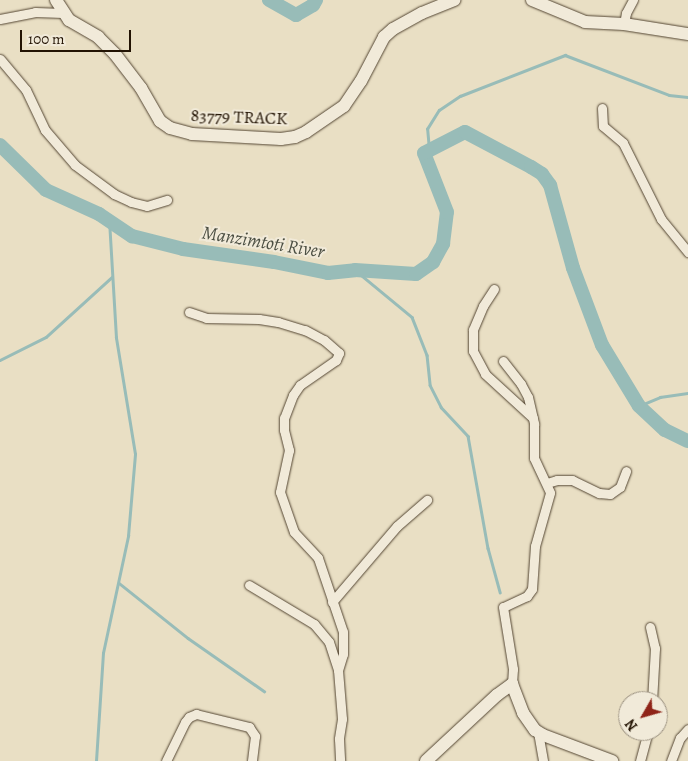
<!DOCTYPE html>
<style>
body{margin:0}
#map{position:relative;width:688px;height:761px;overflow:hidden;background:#e9dfc4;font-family:Alegreya,serif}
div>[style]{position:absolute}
.stream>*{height:2.5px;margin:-1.25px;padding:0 1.25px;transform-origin:1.25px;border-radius:1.25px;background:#98bcb8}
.river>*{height:14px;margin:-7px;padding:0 7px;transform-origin:7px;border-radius:7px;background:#98bcb8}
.roads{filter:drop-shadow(0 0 1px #544633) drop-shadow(0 0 1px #544633)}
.street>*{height:9px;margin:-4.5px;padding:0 4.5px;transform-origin:4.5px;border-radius:4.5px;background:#f1ead9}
.secondary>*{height:12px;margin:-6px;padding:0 6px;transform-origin:6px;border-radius:6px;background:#f1ead9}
span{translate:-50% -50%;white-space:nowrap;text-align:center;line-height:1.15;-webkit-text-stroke:4px #f1ead9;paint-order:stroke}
.street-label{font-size:18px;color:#221303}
.water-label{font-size:19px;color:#4b4e42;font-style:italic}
.north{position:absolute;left:618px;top:691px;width:50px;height:50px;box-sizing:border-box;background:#f1ead9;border:1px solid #9e9483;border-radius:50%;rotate:232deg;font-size:14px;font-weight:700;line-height:20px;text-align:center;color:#221303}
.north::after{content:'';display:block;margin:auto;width:18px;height:22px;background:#8f2418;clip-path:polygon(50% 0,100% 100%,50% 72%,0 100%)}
.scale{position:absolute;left:20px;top:30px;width:111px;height:22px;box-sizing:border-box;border:2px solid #221303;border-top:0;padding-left:6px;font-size:15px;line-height:18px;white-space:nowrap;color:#221303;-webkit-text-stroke:4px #f1ead9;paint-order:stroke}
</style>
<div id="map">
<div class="stream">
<div style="left:429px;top:150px;width:21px;rotate:-95deg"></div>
<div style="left:427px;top:129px;width:22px;rotate:-58deg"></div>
<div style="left:439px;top:110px;width:25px;rotate:-34deg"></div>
<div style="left:460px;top:96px;width:113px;rotate:-21.3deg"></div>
<div style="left:565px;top:55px;width:111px;rotate:21deg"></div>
<div style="left:669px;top:95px;width:19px;rotate:6deg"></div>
<div style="left:355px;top:270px;width:74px;rotate:39.5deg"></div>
<div style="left:412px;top:317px;width:41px;rotate:68.5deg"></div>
<div style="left:427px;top:355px;width:30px;rotate:84deg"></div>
<div style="left:430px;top:385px;width:25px;rotate:63deg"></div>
<div style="left:441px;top:407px;width:40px;rotate:47deg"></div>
<div style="left:468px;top:436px;width:114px;rotate:79.9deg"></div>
<div style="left:488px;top:548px;width:46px;rotate:74.7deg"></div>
<div style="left:0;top:360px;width:51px;rotate:-26.6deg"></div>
<div style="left:46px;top:337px;width:89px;rotate:-42.3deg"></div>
<div style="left:639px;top:406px;width:23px;rotate:-23deg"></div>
<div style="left:660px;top:397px;width:28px;rotate:-8deg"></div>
<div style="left:119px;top:583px;width:88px;rotate:38.6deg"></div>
<div style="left:188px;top:638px;width:93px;rotate:34.9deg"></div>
<div style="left:96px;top:761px;width:108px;rotate:-86.3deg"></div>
<div style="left:103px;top:653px;width:120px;rotate:-77.9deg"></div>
<div style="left:128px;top:536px;width:82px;rotate:-85.1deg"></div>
<div style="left:135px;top:454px;width:118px;rotate:-99.3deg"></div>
<div style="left:116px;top:338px;width:118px;rotate:-93.4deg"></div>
</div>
<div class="river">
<div style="left:269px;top:0;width:31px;rotate:29deg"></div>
<div style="left:296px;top:15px;width:20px;rotate:-30deg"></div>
<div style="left:313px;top:5px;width:6px;rotate:-59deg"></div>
<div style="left:0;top:145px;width:64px;rotate:44.4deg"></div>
<div style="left:46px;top:190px;width:58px;rotate:24.4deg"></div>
<div style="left:99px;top:214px;width:40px;rotate:34deg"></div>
<div style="left:132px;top:236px;width:53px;rotate:14.3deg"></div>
<div style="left:183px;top:249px;width:92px;rotate:8.1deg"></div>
<div style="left:274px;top:262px;width:55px;rotate:11.5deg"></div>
<div style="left:328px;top:273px;width:27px;rotate:-6deg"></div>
<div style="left:355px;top:270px;width:61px;rotate:3.8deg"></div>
<div style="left:416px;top:274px;width:21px;rotate:-35deg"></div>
<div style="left:433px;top:262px;width:21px;rotate:-61deg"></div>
<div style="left:443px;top:244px;width:32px;rotate:-83deg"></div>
<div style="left:447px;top:212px;width:63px;rotate:-111.3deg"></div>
<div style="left:424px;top:153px;width:46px;rotate:-27.1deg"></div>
<div style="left:465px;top:132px;width:75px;rotate:27.9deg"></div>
<div style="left:531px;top:167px;width:13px;rotate:32deg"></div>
<div style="left:542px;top:174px;width:14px;rotate:54deg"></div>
<div style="left:550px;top:185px;width:86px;rotate:74.5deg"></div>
<div style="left:573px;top:268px;width:82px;rotate:69.4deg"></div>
<div style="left:602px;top:345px;width:71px;rotate:58.8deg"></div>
<div style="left:639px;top:406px;width:35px;rotate:43deg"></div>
<div style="left:665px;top:430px;width:25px;rotate:26deg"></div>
</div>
<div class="roads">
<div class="street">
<div style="left:0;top:19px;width:36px;rotate:-11deg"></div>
<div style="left:35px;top:12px;width:28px;rotate:2deg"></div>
<div style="left:624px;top:24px;width:11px;rotate:-80deg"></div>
<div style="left:626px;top:13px;width:15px;rotate:-62deg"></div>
<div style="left:0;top:59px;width:40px;rotate:50deg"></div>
<div style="left:26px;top:90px;width:44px;rotate:64.6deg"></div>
<div style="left:45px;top:130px;width:46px;rotate:49.4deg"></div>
<div style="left:75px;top:165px;width:49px;rotate:36.6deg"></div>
<div style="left:114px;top:194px;width:19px;rotate:25deg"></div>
<div style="left:131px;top:202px;width:16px;rotate:14deg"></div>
<div style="left:147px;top:206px;width:21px;rotate:-17deg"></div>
<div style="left:602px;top:108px;width:18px;rotate:87deg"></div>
<div style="left:603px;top:126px;width:26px;rotate:40deg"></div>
<div style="left:623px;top:143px;width:85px;rotate:63.4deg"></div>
<div style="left:661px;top:219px;width:43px;rotate:50.7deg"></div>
<div style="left:494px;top:289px;width:20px;rotate:123deg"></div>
<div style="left:483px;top:306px;width:26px;rotate:113deg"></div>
<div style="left:473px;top:330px;width:21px;rotate:90deg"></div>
<div style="left:473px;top:351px;width:26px;rotate:62deg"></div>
<div style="left:485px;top:374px;width:65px;rotate:42.5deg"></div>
<div style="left:189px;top:312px;width:18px;rotate:19deg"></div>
<div style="left:206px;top:318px;width:53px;rotate:1.1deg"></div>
<div style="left:259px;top:319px;width:19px;rotate:9deg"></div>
<div style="left:278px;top:322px;width:28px;rotate:17deg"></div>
<div style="left:305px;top:330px;width:21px;rotate:28deg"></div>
<div style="left:324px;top:340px;width:20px;rotate:41deg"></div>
<div style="left:339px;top:353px;width:8px;rotate:113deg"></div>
<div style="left:336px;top:360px;width:44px;rotate:145.2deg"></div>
<div style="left:300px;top:385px;width:12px;rotate:125deg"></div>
<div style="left:293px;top:395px;width:25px;rotate:111deg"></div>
<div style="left:284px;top:418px;width:12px;rotate:90deg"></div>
<div style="left:284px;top:430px;width:21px;rotate:76deg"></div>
<div style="left:289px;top:450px;width:43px;rotate:102.1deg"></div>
<div style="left:280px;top:492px;width:42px;rotate:70.7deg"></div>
<div style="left:294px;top:532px;width:35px;rotate:47deg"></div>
<div style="left:318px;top:558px;width:78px;rotate:71.3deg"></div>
<div style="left:343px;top:632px;width:22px;rotate:90deg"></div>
<div style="left:343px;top:654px;width:17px;rotate:107deg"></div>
<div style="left:338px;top:670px;width:49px;rotate:85.3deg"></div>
<div style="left:342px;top:719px;width:20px;rotate:99deg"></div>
<div style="left:339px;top:739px;width:22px;rotate:87deg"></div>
<div style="left:503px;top:361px;width:29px;rotate:52deg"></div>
<div style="left:521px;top:384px;width:15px;rotate:62deg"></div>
<div style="left:528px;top:397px;width:28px;rotate:77deg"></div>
<div style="left:534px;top:424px;width:34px;rotate:90deg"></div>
<div style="left:534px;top:458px;width:38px;rotate:65deg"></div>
<div style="left:550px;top:493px;width:55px;rotate:105.8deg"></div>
<div style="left:535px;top:546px;width:43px;rotate:94deg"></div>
<div style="left:532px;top:589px;width:9px;rotate:126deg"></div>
<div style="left:527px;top:596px;width:26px;rotate:155deg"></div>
<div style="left:503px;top:607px;width:63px;rotate:80.8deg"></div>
<div style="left:513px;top:669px;width:15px;rotate:94deg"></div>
<div style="left:547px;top:483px;width:10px;rotate:-17deg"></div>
<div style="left:557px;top:480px;width:15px"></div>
<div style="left:572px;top:480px;width:30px;rotate:26deg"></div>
<div style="left:599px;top:493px;width:11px;rotate:5deg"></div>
<div style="left:610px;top:494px;width:12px;rotate:-35deg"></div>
<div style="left:620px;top:487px;width:17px;rotate:-69deg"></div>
<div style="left:249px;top:585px;width:76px;rotate:31deg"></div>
<div style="left:314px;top:624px;width:23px;rotate:50deg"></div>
<div style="left:329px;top:642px;width:29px;rotate:72deg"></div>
<div style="left:332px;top:602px;width:100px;rotate:-49.5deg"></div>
<div style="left:397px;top:526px;width:40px;rotate:-41deg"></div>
<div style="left:650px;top:627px;width:22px;rotate:77deg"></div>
<div style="left:655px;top:648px;width:53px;rotate:93.2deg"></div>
<div style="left:538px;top:732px;width:29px;rotate:80deg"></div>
<div style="left:166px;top:761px;width:43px;rotate:-64deg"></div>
<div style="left:185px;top:722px;width:6px;rotate:-51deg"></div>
<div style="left:189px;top:717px;width:8px;rotate:-23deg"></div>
<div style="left:196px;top:714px;width:55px;rotate:13.8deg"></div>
<div style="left:249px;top:727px;width:11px;rotate:56deg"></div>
<div style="left:255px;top:736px;width:25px;rotate:97deg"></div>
<div style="left:640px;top:761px;width:31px;rotate:-75deg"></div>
<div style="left:671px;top:761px;width:25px;rotate:-69deg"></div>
<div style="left:680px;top:738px;width:12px;rotate:-48deg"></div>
</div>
<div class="secondary">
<div style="left:56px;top:0;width:24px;rotate:57deg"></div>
<div style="left:69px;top:20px;width:34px;rotate:30deg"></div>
<div style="left:98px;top:37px;width:24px;rotate:45deg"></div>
<div style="left:115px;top:54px;width:43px;rotate:52.6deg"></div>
<div style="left:141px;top:88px;width:38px;rotate:60deg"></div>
<div style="left:160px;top:121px;width:12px;rotate:35deg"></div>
<div style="left:170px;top:128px;width:23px;rotate:15deg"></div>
<div style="left:192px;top:134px;width:89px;rotate:3.2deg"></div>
<div style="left:281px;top:139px;width:14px;rotate:-8deg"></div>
<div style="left:295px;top:137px;width:12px;rotate:-24deg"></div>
<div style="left:306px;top:132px;width:46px;rotate:-34.4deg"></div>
<div style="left:344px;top:106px;width:30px;rotate:-56deg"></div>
<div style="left:361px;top:81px;width:50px;rotate:-62.4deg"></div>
<div style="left:384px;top:37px;width:12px;rotate:-42deg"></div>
<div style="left:393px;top:29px;width:33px;rotate:-29deg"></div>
<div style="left:422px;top:13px;width:35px;rotate:-22deg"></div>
<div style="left:532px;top:0;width:57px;rotate:22.5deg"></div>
<div style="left:585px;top:22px;width:39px;rotate:3deg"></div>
<div style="left:624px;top:24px;width:65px;rotate:8.9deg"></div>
<div style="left:426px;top:761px;width:97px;rotate:-42.9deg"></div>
<div style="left:497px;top:695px;width:19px;rotate:-36deg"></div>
<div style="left:512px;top:684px;width:31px;rotate:69deg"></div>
<div style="left:523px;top:713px;width:21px;rotate:55deg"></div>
<div style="left:535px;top:730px;width:9px;rotate:32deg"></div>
<div style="left:543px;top:735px;width:74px;rotate:20.6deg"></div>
</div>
</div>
<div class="street-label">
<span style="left:239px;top:117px;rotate:2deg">83779 TRACK</span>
</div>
<div class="water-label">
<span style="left:263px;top:243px;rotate:9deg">Manzimtoti River</span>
</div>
<div class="north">N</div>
<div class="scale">100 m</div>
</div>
